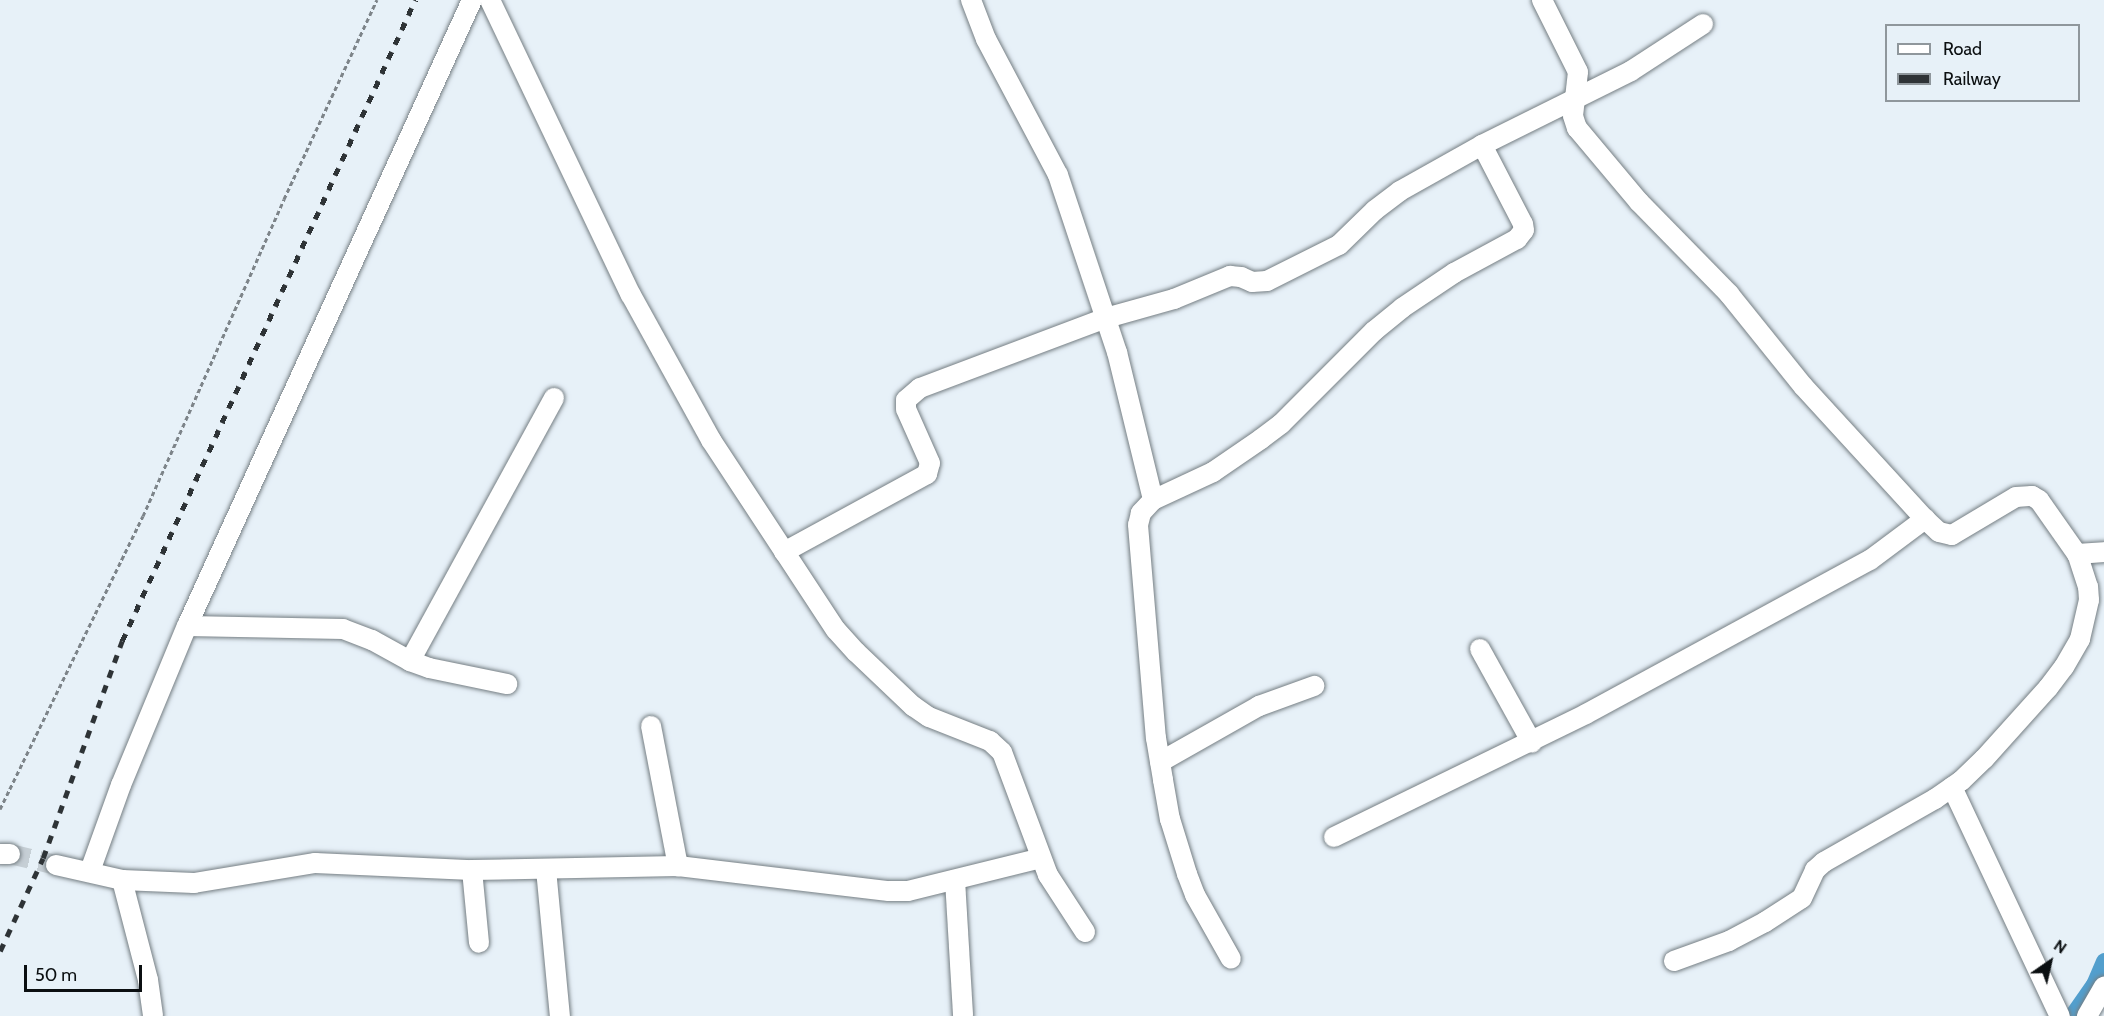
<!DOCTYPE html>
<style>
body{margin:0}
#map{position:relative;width:2104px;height:1016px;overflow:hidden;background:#e7f1f8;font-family:Cabin,sans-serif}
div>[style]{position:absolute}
.canal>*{height:16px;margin:-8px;padding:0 8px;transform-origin:8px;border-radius:8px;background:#539fcd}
.minor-tunnel>*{height:20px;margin-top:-10px;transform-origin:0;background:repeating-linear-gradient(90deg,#c6cfd5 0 20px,transparent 0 30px)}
.path>*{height:3px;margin-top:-1.5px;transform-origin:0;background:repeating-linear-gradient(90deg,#7d8489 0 4.5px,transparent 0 7.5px)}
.roads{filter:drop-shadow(0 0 2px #757e83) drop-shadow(0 0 2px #757e83)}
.minor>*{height:20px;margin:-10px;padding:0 10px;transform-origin:10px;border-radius:10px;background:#fff}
.rail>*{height:4.5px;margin-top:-2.25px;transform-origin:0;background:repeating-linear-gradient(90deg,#2e3336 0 8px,transparent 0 16px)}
span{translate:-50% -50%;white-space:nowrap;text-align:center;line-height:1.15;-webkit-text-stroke:6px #e7f1f8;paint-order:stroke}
.legend{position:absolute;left:1885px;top:24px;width:195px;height:78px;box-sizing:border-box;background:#e7f1f8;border:2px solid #8f979c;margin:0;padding:8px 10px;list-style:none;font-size:18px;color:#0b0f11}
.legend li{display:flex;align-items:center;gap:12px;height:30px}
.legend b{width:30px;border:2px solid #8f979c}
.north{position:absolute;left:2020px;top:932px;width:60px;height:60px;-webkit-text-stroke:4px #e7f1f8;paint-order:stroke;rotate:34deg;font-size:16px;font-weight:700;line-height:24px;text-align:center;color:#0b0f11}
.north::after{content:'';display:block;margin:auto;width:21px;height:27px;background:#0b0f11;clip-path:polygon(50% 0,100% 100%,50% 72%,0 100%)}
.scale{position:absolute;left:24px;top:965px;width:118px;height:27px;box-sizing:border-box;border:3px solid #0b0f11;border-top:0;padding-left:8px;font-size:18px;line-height:21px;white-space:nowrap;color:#0b0f11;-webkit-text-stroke:4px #e7f1f8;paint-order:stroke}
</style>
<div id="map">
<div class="canal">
<div style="left:2072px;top:1016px;width:38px;rotate:-55deg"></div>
<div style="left:2094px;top:985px;width:26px;rotate:-67deg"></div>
</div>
<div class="minor-tunnel">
<div style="left:10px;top:854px;width:47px;rotate:13.4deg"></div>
</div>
<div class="path">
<div style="left:0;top:809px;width:326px;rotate:-64deg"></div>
<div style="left:143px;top:516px;width:347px;rotate:-66deg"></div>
<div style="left:284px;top:199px;width:220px;rotate:-65deg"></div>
</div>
<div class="roads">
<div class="minor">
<div style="left:490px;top:0;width:327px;rotate:64.5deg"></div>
<div style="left:631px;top:295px;width:166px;rotate:61.1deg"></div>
<div style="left:711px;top:440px;width:227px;rotate:56.7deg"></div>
<div style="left:836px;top:630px;width:30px;rotate:48deg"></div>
<div style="left:856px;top:652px;width:79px;rotate:43.5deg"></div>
<div style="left:913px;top:706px;width:19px;rotate:35deg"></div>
<div style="left:929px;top:717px;width:66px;rotate:21.5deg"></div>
<div style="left:990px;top:741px;width:16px;rotate:43deg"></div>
<div style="left:1002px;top:752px;width:131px;rotate:69.5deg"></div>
<div style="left:1048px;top:875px;width:68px;rotate:57deg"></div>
<div style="left:971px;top:0;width:42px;rotate:69deg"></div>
<div style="left:986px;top:39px;width:154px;rotate:62.1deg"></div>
<div style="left:1058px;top:175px;width:187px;rotate:71.6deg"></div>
<div style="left:1117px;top:352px;width:152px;rotate:76.3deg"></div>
<div style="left:1153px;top:500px;width:18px;rotate:133deg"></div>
<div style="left:1141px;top:513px;width:12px;rotate:104deg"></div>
<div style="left:1138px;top:525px;width:214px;rotate:85.2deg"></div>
<div style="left:1156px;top:738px;width:43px;rotate:80.5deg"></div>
<div style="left:1163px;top:780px;width:40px;rotate:80deg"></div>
<div style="left:1170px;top:819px;width:58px;rotate:72.8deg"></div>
<div style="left:1187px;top:874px;width:22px;rotate:69deg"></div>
<div style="left:1195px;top:895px;width:73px;rotate:60.6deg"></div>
<div style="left:1542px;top:0;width:80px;rotate:63.4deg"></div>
<div style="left:1578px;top:72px;width:44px;rotate:96.5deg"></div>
<div style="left:1573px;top:116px;width:13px;rotate:72deg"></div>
<div style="left:1577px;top:128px;width:97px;rotate:50deg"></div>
<div style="left:1639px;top:202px;width:129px;rotate:45.6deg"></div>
<div style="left:1729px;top:294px;width:118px;rotate:51.2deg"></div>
<div style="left:1803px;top:386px;width:180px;rotate:47.5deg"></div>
<div style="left:1925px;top:519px;width:19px;rotate:43deg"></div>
<div style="left:1939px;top:532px;width:13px;rotate:13deg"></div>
<div style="left:1952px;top:535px;width:74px;rotate:-30.7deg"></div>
<div style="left:2016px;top:497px;width:16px;rotate:-4deg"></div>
<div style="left:2032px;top:496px;width:8px;rotate:30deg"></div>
<div style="left:2039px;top:500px;width:66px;rotate:54.9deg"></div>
<div style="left:2077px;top:554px;width:27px;rotate:-4deg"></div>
<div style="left:1153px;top:500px;width:66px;rotate:-25deg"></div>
<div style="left:1213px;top:472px;width:58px;rotate:-34.5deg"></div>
<div style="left:1261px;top:439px;width:25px;rotate:-37deg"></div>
<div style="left:1281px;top:424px;width:132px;rotate:-45deg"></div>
<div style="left:1374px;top:331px;width:36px;rotate:-39deg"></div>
<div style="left:1402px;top:308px;width:63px;rotate:-33.9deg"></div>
<div style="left:1454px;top:273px;width:72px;rotate:-28.4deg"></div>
<div style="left:1517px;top:239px;width:11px;rotate:-52deg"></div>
<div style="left:1524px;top:230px;width:6px;rotate:-99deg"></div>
<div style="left:1523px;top:224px;width:89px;rotate:-117.4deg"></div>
<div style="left:784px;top:552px;width:163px;rotate:-28.6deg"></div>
<div style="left:927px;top:474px;width:11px;rotate:-75deg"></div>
<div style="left:930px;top:463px;width:59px;rotate:-114deg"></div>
<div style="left:906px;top:409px;width:9px;rotate:-90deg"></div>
<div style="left:906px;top:400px;width:18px;rotate:-41deg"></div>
<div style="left:920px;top:388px;width:199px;rotate:-20.6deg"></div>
<div style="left:1106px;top:318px;width:71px;rotate:-15.6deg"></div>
<div style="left:1174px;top:299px;width:61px;rotate:-22.3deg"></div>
<div style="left:1230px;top:276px;width:11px;rotate:5deg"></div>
<div style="left:1241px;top:277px;width:12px;rotate:24deg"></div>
<div style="left:1252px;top:282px;width:15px;rotate:-4deg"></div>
<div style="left:1267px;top:281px;width:80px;rotate:-26.6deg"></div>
<div style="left:1339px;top:245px;width:50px;rotate:-44.2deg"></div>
<div style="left:1375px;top:210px;width:31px;rotate:-37deg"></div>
<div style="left:1400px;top:191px;width:94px;rotate:-29.3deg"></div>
<div style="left:1482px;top:145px;width:166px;rotate:-26.4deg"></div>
<div style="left:1631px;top:71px;width:86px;rotate:-33.1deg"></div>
<div style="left:187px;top:626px;width:156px;rotate:1.1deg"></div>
<div style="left:343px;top:629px;width:31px;rotate:21deg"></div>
<div style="left:372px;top:640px;width:43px;rotate:28.9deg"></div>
<div style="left:410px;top:661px;width:20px;rotate:20deg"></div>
<div style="left:429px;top:668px;width:80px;rotate:11.6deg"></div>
<div style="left:1480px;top:649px;width:107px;rotate:61deg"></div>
<div style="left:410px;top:661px;width:300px;rotate:-61.3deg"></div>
<div style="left:651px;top:726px;width:143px;rotate:79.1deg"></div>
<div style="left:1160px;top:762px;width:114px;rotate:-29.5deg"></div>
<div style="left:1259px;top:706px;width:59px;rotate:-20deg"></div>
<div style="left:1952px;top:787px;width:253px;rotate:64.8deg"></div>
<div style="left:1334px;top:837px;width:280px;rotate:-26deg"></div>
<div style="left:1586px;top:714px;width:323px;rotate:-28.5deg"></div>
<div style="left:1870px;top:560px;width:69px;rotate:-36.7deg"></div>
<div style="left:0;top:854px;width:10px"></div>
<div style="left:56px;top:865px;width:68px;rotate:12.8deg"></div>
<div style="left:122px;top:880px;width:72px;rotate:2.4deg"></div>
<div style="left:194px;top:883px;width:123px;rotate:-9.4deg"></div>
<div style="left:315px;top:863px;width:157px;rotate:2.6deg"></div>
<div style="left:472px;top:870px;width:206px;rotate:-1.1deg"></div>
<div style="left:678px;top:866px;width:212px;rotate:6.8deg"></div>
<div style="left:889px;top:891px;width:19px"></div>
<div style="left:908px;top:891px;width:137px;rotate:-13.9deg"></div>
<div style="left:546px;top:869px;width:148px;rotate:84.6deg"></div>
<div style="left:472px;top:870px;width:73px;rotate:84.5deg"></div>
<div style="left:90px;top:871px;width:91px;rotate:-70.2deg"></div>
<div style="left:121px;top:785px;width:172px;rotate:-67.5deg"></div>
<div style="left:187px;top:626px;width:688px;rotate:-65.52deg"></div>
<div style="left:122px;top:880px;width:103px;rotate:75.4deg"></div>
<div style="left:148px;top:980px;width:36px;rotate:82deg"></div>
<div style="left:955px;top:880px;width:136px;rotate:86.6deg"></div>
<div style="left:1674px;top:961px;width:59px;rotate:-20deg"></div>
<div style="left:1729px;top:941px;width:41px;rotate:-27.8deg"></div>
<div style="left:1765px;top:922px;width:44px;rotate:-33deg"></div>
<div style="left:1802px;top:898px;width:31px;rotate:-65deg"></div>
<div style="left:1815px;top:870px;width:12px;rotate:-42deg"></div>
<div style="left:1824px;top:862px;width:128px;rotate:-29.6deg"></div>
<div style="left:1935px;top:799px;width:32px;rotate:-35deg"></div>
<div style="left:1961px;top:781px;width:32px;rotate:-44deg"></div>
<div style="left:1984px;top:759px;width:96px;rotate:-48deg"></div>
<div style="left:2048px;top:688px;width:26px;rotate:-53deg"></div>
<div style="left:2064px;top:667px;width:32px;rotate:-60deg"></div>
<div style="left:2080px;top:639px;width:40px;rotate:-77deg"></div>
<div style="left:2089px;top:600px;width:13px;rotate:-94deg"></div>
<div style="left:2088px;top:587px;width:35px;rotate:-108deg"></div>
<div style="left:2087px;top:1016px;width:34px;rotate:-60deg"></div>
</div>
</div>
<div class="rail">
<div style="left:0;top:951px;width:102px;rotate:-65.2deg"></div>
<div style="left:43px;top:858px;width:231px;rotate:-70deg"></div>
<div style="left:122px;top:641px;width:705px;rotate:-65.43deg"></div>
</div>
<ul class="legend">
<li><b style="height:8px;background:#fff"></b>Road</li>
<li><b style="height:8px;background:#2e3336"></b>Railway</li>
</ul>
<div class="north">N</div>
<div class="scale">50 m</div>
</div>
